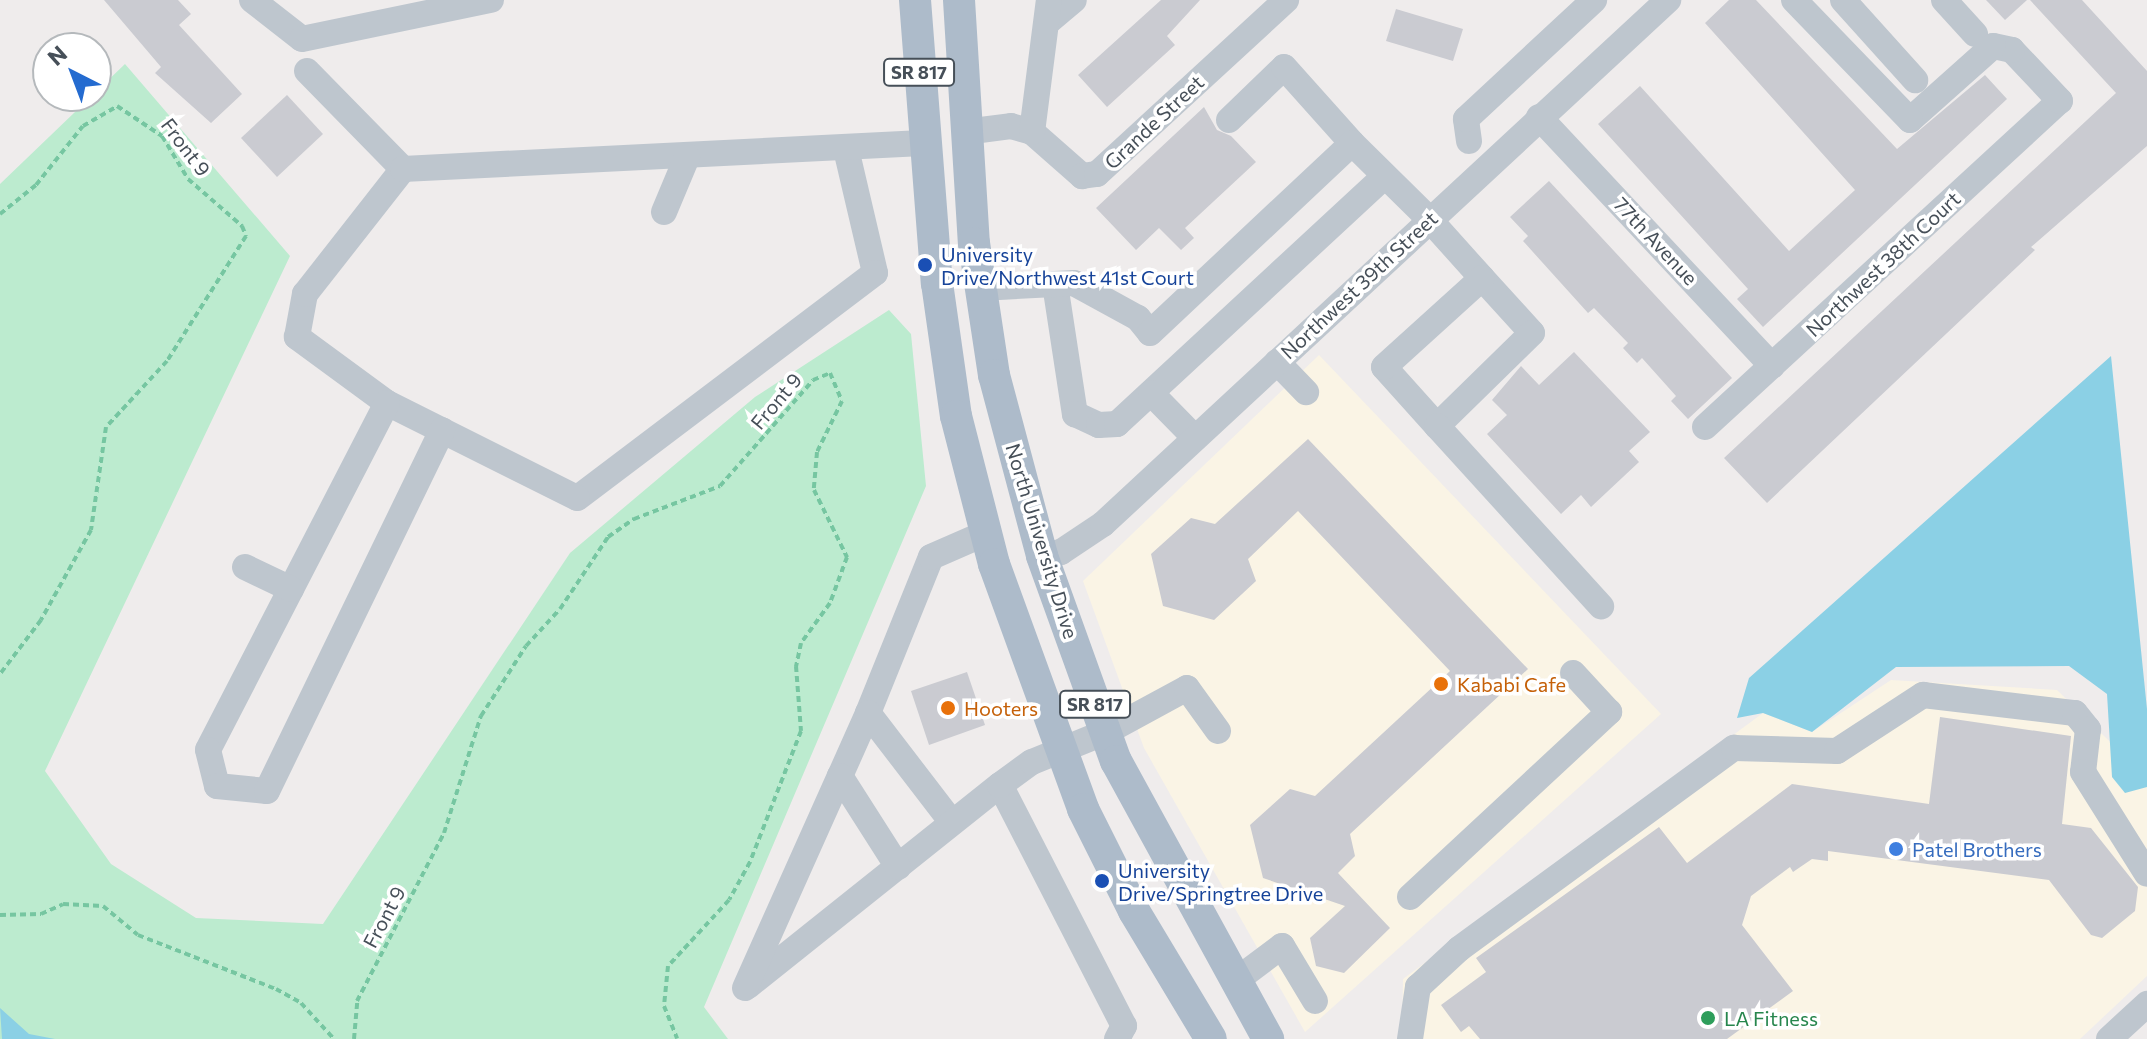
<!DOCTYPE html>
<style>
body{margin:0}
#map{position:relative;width:2147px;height:1039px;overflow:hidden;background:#efecec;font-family:Commissioner,sans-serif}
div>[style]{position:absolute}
.commercial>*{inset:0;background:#faf4e5}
.green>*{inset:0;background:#bcebcf}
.water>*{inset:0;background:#8bd0e5}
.building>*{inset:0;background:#cacbd1}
.path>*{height:4px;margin-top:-2px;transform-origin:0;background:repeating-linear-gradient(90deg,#76c6a1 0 6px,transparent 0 10px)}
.minor>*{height:26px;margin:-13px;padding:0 13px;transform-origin:13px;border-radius:13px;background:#bec6ce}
.major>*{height:32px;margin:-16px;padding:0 16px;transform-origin:16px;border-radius:16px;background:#adbbca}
.dots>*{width:22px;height:22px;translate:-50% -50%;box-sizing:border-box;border:4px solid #fff;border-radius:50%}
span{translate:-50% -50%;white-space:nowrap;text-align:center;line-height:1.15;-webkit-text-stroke:7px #fff;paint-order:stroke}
.shield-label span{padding:2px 6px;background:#fff;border:2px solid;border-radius:6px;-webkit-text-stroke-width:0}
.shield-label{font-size:18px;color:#464f58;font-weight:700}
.street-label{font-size:20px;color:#464f58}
.transit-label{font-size:20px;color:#164399}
.left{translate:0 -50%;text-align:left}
.food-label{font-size:20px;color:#c56008}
.shop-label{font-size:20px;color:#366cbe}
.leisure-label{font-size:20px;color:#27864d}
.north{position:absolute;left:32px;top:32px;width:80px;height:80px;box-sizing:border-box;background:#fff;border:2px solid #b5b9bc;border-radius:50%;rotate:318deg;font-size:22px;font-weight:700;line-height:32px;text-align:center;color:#464f58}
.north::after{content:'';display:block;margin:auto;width:28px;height:36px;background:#246bd0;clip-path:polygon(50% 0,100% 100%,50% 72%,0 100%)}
</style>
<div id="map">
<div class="commercial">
<div style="clip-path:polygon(1319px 355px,1661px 714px,1305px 1032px,1144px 748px,1083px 581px)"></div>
<div style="clip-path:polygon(1891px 680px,2057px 690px,2147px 778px,2147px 976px,2080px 1039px,1402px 1039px,1403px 979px,1763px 713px,1812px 732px)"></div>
</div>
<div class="green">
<div style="clip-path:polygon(125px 64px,290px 256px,45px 771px,111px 864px,196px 918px,323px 924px,570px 553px,755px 397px,889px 310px,911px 334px,926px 486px,704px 1007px,728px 1039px,0 1039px,0 184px)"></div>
</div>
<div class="water">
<div style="clip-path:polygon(2111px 356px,2147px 709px,2147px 787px,2125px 793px,2112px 777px,2107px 694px,2069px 666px,1896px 667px,1812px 732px,1763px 713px,1737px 718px,1749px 678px)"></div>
<div style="clip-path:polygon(0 1008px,29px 1034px,55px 1039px,2px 1039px)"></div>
</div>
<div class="building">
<div style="clip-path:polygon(104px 0,178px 0,191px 14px,179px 25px,242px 94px,211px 123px,155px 73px,161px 67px)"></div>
<div style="clip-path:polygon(1161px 0,1200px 0,1167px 36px,1175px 45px,1107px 107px,1078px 75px)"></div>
<div style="clip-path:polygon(1729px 0,1756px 0,1897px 149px,1985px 75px,2007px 99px,1763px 327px,1737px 299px,1748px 289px,1598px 124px,1640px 86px,1789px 251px,1855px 190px,1705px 23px)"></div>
<div style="clip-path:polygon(1986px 0,2027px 0,2005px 20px)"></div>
<div style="clip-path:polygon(2030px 0,2082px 0,2147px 71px,2147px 146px,2031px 247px,2035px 250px,1767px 503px,1724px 458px,2116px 93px)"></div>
<div style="clip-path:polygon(1396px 9px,1463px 29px,1453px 61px,1386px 41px)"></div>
<div style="clip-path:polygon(287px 95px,323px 134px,277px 177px,241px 138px)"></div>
<div style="clip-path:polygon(1204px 107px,1217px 130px,1231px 136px,1256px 162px,1185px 228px,1194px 238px,1181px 250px,1159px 228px,1136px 250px,1096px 208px)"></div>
<div style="clip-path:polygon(1549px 181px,1732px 378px,1688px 419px,1671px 401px,1676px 396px,1642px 358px,1637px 363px,1623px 348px,1628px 343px,1594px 308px,1588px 313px,1523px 241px,1528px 236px,1510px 217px)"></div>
<div style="clip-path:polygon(1574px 352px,1650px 432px,1629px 451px,1639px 462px,1591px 507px,1581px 495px,1561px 514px,1487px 434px,1507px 415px,1492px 400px,1521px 366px,1539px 385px)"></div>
<div style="clip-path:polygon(1308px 439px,1528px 669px,1350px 834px,1355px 856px,1338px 873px,1390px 928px,1344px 973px,1316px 966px,1310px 938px,1345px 906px,1263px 878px,1250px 825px,1290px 789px,1315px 796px,1450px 671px,1298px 511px,1248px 559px,1256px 581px,1214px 620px,1163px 606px,1151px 554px,1191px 518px,1215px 524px)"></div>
<div style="clip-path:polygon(967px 672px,985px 725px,929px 745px,911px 691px)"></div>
<div style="clip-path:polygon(1940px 717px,2071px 736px,2062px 824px,2091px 828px,2138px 887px,2135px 911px,2102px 938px,2091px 935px,2049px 880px,1828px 851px,1828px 861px,1812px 859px,1793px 872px,1790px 867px,1751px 896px,1742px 925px,1793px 991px,1727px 1039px,1480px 1039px,1469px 1026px,1461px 1032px,1441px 1005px,1486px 972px,1476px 958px,1659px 827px,1687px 863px,1792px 784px,1929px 804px)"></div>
</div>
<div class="path">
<div style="left:0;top:214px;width:46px;rotate:-38.9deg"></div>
<div style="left:36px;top:185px;width:75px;rotate:-51.5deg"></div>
<div style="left:83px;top:126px;width:39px;rotate:-30deg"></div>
<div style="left:117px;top:106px;width:54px;rotate:33.7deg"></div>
<div style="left:162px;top:136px;width:50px;rotate:58.8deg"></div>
<div style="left:188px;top:179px;width:72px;rotate:41deg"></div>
<div style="left:242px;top:226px;width:11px;rotate:68deg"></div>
<div style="left:246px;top:236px;width:148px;rotate:122.3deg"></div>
<div style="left:167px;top:361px;width:90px;rotate:132.7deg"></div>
<div style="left:106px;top:427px;width:104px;rotate:98.3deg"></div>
<div style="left:91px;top:530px;width:103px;rotate:119.1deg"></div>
<div style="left:41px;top:620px;width:68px;rotate:127.2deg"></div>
<div style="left:0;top:915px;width:41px;rotate:-1.4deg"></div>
<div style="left:41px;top:914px;width:24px;rotate:-24deg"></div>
<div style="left:63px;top:904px;width:40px;rotate:2.9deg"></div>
<div style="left:103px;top:906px;width:45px;rotate:39.6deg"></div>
<div style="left:138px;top:935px;width:148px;rotate:21.4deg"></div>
<div style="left:276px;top:989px;width:29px;rotate:29deg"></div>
<div style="left:301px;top:1003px;width:49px;rotate:47.5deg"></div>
<div style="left:354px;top:1039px;width:38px;rotate:-85deg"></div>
<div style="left:357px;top:1001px;width:189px;rotate:-62.6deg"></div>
<div style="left:444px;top:833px;width:123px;rotate:-72.5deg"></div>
<div style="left:481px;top:716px;width:83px;rotate:-57.3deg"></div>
<div style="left:526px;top:646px;width:50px;rotate:-47.4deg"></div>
<div style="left:560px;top:609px;width:87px;rotate:-56.3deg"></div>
<div style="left:608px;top:537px;width:32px;rotate:-35deg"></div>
<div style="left:634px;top:519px;width:92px;rotate:-21deg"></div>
<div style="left:720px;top:486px;width:141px;rotate:-48.7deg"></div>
<div style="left:813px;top:380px;width:18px;rotate:-22deg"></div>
<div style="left:830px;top:373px;width:30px;rotate:67deg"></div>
<div style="left:842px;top:401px;width:57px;rotate:116.1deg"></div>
<div style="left:817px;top:452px;width:38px;rotate:95deg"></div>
<div style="left:814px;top:490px;width:75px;rotate:63.8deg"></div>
<div style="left:847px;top:557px;width:49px;rotate:110.3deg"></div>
<div style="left:830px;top:603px;width:49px;rotate:125.9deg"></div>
<div style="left:801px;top:643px;width:24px;rotate:102deg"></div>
<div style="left:796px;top:666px;width:65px;rotate:85.6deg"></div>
<div style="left:801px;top:731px;width:141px;rotate:111.3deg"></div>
<div style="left:750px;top:862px;width:43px;rotate:118.9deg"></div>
<div style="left:729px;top:900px;width:90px;rotate:132.7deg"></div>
<div style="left:668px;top:966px;width:40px;rotate:95.7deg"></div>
<div style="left:664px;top:1006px;width:35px;rotate:68deg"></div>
</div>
<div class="minor">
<div style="left:252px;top:0;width:63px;rotate:38deg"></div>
<div style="left:302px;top:39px;width:193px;rotate:-11.7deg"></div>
<div style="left:1843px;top:0;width:108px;rotate:48deg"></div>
<div style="left:1944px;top:0;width:46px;rotate:47.6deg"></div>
<div style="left:1050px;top:20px;width:31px;rotate:-40deg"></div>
<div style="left:307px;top:71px;width:137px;rotate:45.6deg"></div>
<div style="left:1539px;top:117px;width:341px;rotate:46.9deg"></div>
<div style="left:1229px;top:120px;width:76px;rotate:-43.9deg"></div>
<div style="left:1284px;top:67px;width:102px;rotate:48.2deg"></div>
<div style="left:965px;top:132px;width:46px;rotate:-7.4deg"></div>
<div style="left:1011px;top:126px;width:22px;rotate:16deg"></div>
<div style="left:1032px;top:132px;width:67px;rotate:41.3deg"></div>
<div style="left:1082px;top:176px;width:15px;rotate:-8deg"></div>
<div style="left:1097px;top:174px;width:257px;rotate:-42.6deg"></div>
<div style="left:1032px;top:132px;width:133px;rotate:-82.7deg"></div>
<div style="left:1469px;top:141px;width:22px;rotate:-98deg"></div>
<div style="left:1466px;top:119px;width:175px;rotate:-42.9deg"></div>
<div style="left:846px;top:149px;width:127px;rotate:76.8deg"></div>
<div style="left:875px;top:273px;width:373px;rotate:142.9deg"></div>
<div style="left:577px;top:498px;width:212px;rotate:-153.4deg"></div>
<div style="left:387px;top:403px;width:112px;rotate:-143.7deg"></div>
<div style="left:297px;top:337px;width:44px;rotate:-79.5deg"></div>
<div style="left:305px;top:294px;width:159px;rotate:-51.9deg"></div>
<div style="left:403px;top:169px;width:520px;rotate:-2.87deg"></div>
<div style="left:664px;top:212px;width:60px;rotate:-67.3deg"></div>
<div style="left:1055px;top:284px;width:132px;rotate:81.3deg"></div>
<div style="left:1075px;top:414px;width:26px;rotate:25deg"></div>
<div style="left:1099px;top:425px;width:18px;rotate:-3deg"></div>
<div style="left:1117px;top:424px;width:365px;rotate:-42.8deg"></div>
<div style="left:981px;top:288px;width:93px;rotate:-3.1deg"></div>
<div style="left:1074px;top:283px;width:73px;rotate:28.7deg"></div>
<div style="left:1138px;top:318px;width:19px;rotate:51deg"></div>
<div style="left:1150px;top:333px;width:277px;rotate:-43.2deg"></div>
<div style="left:1352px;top:143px;width:108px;rotate:44.6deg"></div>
<div style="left:1429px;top:219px;width:79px;rotate:48.1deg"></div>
<div style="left:1482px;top:278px;width:74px;rotate:47.7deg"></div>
<div style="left:1532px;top:333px;width:133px;rotate:135.6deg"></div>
<div style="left:1437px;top:426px;width:79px;rotate:-131.9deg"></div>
<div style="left:1384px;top:367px;width:132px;rotate:-42.2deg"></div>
<div style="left:1277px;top:362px;width:42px;rotate:46deg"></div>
<div style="left:1151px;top:393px;width:63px;rotate:45.6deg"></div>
<div style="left:387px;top:403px;width:390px;rotate:117.3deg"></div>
<div style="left:208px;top:750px;width:37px;rotate:76deg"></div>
<div style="left:217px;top:786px;width:50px;rotate:5.7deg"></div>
<div style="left:267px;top:791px;width:401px;rotate:-64.1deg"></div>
<div style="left:1437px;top:426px;width:244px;rotate:47.7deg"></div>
<div style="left:1705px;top:427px;width:482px;rotate:-42.6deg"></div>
<div style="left:2060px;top:101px;width:70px;rotate:-133.3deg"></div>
<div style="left:2012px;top:50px;width:19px;rotate:-168deg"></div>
<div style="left:1993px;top:46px;width:111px;rotate:138.3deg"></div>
<div style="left:1910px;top:120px;width:167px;rotate:-134deg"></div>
<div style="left:1042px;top:556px;width:19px;rotate:-12deg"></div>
<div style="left:1061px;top:552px;width:50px;rotate:-33.7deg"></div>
<div style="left:1103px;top:524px;width:771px;rotate:-42.84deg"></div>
<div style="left:245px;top:567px;width:51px;rotate:25.6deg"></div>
<div style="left:868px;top:713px;width:168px;rotate:-68deg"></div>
<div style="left:931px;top:557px;width:60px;rotate:-23.6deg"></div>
<div style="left:840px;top:776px;width:69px;rotate:-66deg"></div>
<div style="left:868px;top:713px;width:136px;rotate:52.5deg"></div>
<div style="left:1410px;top:897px;width:272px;rotate:-42.9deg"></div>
<div style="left:1609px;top:712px;width:53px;rotate:-132.7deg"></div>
<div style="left:1234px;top:982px;width:60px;rotate:-36.9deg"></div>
<div style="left:1282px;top:946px;width:64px;rotate:59deg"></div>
<div style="left:748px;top:986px;width:322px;rotate:-38.6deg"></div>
<div style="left:745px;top:988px;width:232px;rotate:-65.9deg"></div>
<div style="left:840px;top:776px;width:108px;rotate:57.5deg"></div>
<div style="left:1117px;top:1039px;width:15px;rotate:-62deg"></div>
<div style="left:1124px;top:1026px;width:271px;rotate:-117.2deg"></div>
<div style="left:1000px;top:785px;width:39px;rotate:-36deg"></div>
<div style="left:1032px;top:762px;width:80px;rotate:-22.1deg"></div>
<div style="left:1106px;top:732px;width:92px;rotate:-28.5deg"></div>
<div style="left:1187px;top:688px;width:53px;rotate:54.2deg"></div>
<div style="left:1410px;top:1039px;width:53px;rotate:-81.3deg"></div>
<div style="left:1418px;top:987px;width:56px;rotate:-42.8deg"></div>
<div style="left:1459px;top:949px;width:341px;rotate:-36.2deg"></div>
<div style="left:1734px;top:748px;width:103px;rotate:1.7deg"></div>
<div style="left:1837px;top:751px;width:103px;rotate:-33.1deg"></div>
<div style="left:1923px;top:695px;width:153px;rotate:6.8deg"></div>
<div style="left:2075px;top:713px;width:21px;rotate:51deg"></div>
<div style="left:2088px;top:729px;width:43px;rotate:96.6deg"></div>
<div style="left:2083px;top:772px;width:120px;rotate:57.9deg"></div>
<div style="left:2109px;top:1039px;width:52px;rotate:-42.6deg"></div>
</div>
<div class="major">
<div style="left:915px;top:0;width:284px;rotate:85.6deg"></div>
<div style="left:937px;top:283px;width:134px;rotate:81.9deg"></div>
<div style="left:956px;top:416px;width:153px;rotate:75.6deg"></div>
<div style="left:994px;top:564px;width:261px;rotate:70deg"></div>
<div style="left:1083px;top:809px;width:114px;rotate:63.4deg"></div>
<div style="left:1134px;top:911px;width:149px;rotate:59deg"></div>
<div style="left:959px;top:0;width:243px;rotate:86.5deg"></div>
<div style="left:974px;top:243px;width:134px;rotate:81.4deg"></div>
<div style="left:994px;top:375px;width:187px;rotate:75.1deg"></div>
<div style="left:1042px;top:556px;width:218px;rotate:70.2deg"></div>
<div style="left:1116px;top:761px;width:317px;rotate:61.3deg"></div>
</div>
<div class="dots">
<div style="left:925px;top:265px;background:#1a4fb4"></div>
<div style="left:1441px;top:684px;background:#e8710a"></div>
<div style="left:948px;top:708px;background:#e8710a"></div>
<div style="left:1896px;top:849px;background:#3f7fe0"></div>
<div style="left:1102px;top:881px;background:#1a4fb4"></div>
<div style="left:1708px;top:1018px;background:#2e9e5b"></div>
</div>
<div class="shield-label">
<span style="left:919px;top:72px">SR 817</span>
<span style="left:1095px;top:704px">SR 817</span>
</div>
<div class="street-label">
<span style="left:1154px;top:122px;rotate:-43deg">Grande Street</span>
<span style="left:186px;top:147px;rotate:53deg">Front 9</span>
<span style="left:1656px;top:241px;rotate:47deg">77th Avenue</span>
<span style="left:1883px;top:264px;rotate:-43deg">Northwest 38th Court</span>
<span style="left:1359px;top:285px;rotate:-43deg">Northwest 39th Street</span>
<span style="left:776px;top:401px;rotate:-50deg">Front 9</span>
<span style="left:1042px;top:541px;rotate:73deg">North University Drive</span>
<span style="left:384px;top:917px;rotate:-62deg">Front 9</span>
</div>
<div class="transit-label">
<span class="left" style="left:941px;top:266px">University<br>Drive/Northwest 41st Court</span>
<span class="left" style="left:1118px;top:882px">University<br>Drive/Springtree Drive</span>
</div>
<div class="food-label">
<span class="left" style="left:1457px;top:684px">Kababi Cafe</span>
<span class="left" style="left:964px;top:708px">Hooters</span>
</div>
<div class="shop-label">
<span class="left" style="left:1912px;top:849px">Patel Brothers</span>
</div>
<div class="leisure-label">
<span class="left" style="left:1724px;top:1018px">LA Fitness</span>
</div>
<div class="north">N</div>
</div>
